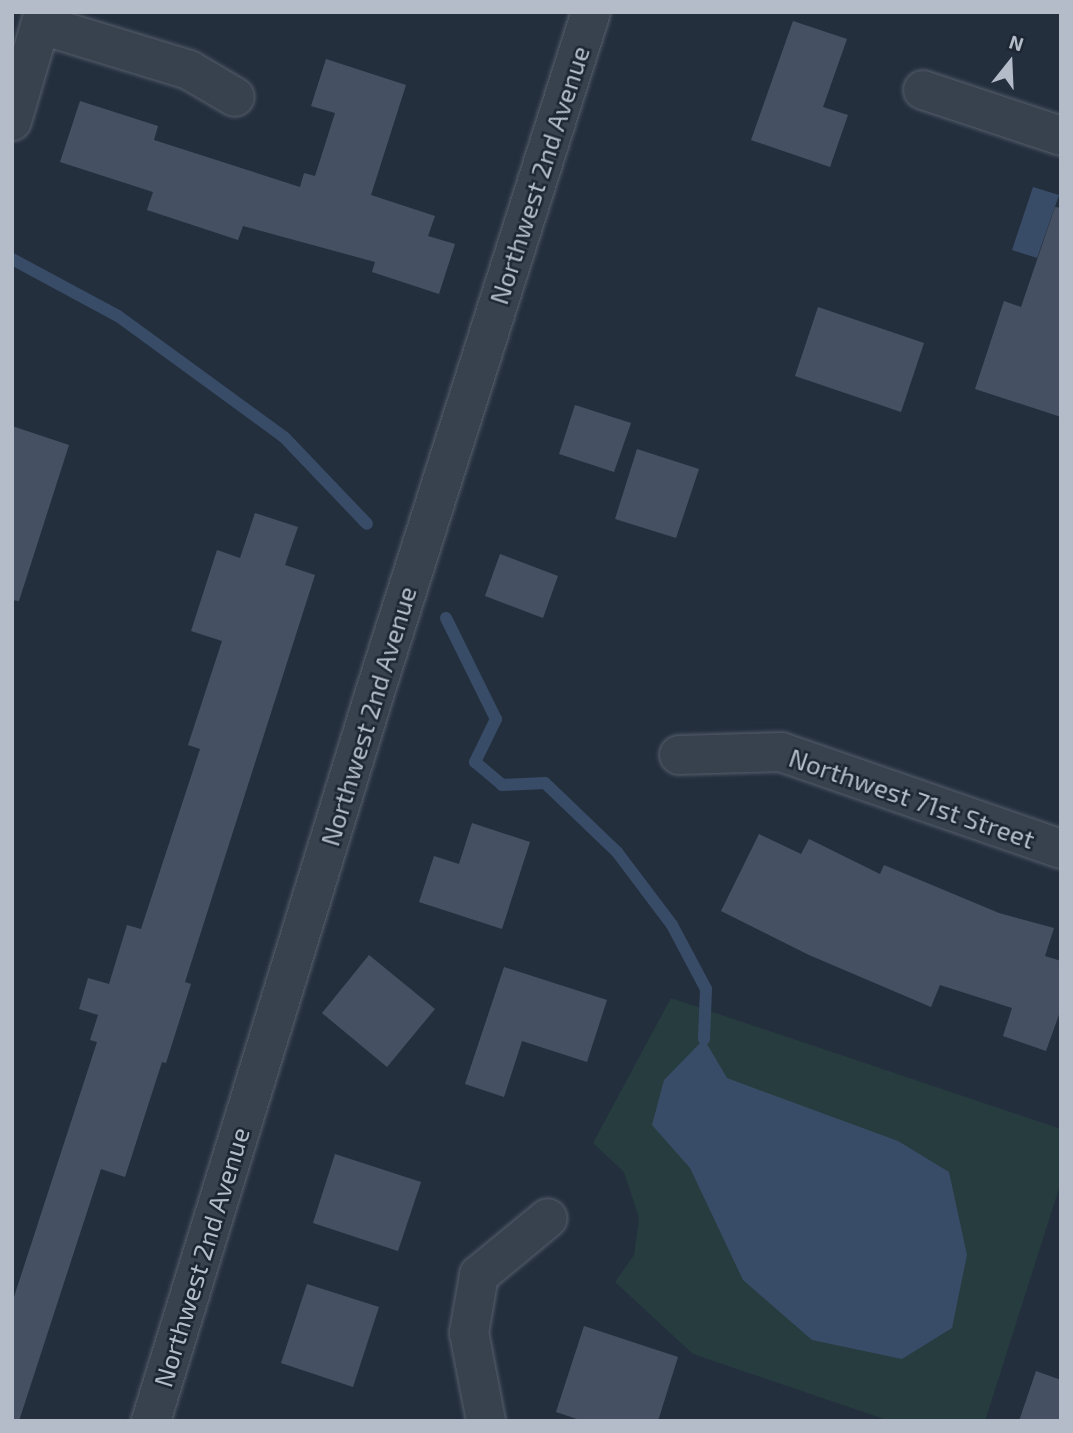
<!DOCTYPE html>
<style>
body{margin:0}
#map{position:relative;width:1073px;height:1433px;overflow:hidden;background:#242f3e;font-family:"Exo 2",sans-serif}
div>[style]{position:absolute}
.green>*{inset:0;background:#263c3f}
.water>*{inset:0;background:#394c67}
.stream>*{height:12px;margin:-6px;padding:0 6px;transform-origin:6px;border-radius:6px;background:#394c67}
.building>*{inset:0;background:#455162}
.roads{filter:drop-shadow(0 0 2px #565f6c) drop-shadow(0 0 2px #565f6c)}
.minor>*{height:38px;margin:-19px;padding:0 19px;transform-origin:19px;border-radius:19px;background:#38414e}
span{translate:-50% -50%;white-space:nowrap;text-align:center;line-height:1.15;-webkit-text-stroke:5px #1d2633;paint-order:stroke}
.street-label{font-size:26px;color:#b4bcc9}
.frame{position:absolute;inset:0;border:14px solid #b4bcc9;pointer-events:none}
.north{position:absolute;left:975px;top:28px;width:70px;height:70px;-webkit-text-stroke:5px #1d2633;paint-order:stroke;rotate:18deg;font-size:19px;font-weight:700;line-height:28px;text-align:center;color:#b4bcc9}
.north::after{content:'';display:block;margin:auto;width:24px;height:32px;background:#b4bcc9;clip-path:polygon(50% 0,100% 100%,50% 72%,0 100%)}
</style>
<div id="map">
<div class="green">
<div style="clip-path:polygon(671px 998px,1061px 1129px,1061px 1182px,985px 1421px,890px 1421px,693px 1354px,615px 1282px,634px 1255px,639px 1218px,624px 1172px,593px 1143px)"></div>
</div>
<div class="water">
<div style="clip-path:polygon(1033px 187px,1059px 195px,1037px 258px,1012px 250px)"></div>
<div style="clip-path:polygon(704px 1039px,727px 1078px,898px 1141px,949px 1172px,967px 1255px,952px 1328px,902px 1359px,812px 1340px,743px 1280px,690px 1168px,652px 1125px,664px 1080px)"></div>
</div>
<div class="stream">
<div style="left:12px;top:259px;width:120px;rotate:28.3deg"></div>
<div style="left:118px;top:316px;width:205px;rotate:36.1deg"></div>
<div style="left:284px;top:437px;width:120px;rotate:46.3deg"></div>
<div style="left:446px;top:618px;width:113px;rotate:63.7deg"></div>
<div style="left:496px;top:719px;width:48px;rotate:116deg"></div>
<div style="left:475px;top:762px;width:35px;rotate:40deg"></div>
<div style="left:502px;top:785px;width:43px;rotate:-2.7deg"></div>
<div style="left:545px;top:783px;width:100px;rotate:43.8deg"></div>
<div style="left:617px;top:852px;width:91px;rotate:53deg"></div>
<div style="left:672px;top:925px;width:72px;rotate:62deg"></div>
<div style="left:706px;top:989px;width:50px;rotate:92.3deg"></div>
</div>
<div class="building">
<div style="clip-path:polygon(793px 21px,847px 39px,823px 107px,848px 115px,830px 167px,751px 140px)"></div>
<div style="clip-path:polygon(326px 59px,406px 85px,371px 195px,435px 216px,428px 236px,455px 244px,439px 294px,372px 272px,375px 262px,243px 226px,238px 240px,147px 210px,153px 192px,60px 162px,80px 101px,158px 126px,154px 140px,300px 187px,304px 173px,315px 176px,335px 113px,311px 106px)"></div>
<div style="clip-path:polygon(1055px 207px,1061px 208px,1061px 417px,975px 389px,1004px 301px,1021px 307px)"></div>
<div style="clip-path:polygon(818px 307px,924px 343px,901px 412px,795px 376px)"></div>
<div style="clip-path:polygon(575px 405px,631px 423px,614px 472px,559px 454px)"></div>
<div style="clip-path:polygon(12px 426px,69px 445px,19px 601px,12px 600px)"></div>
<div style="clip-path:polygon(637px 449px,699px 469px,676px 538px,615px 519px)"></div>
<div style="clip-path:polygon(255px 513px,298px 527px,285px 565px,315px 575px,185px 982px,191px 984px,166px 1063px,162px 1062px,125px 1177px,101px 1169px,19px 1421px,12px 1421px,12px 1303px,97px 1042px,90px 1040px,98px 1015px,79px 1009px,88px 978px,109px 984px,127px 925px,141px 929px,200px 749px,188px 745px,222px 641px,191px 631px,217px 550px,240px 558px)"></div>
<div style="clip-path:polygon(500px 554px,558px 576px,543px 618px,485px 596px)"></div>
<div style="clip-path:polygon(472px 823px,530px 842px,502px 929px,419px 902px,434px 856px,459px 864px)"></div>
<div style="clip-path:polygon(759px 834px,801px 854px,809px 839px,880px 874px,884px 865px,999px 913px,1054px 928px,1045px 956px,1061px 961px,1061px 1009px,1046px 1051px,1003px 1036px,1012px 1008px,940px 985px,931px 1007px,809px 955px,721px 911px)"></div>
<div style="clip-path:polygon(369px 955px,435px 1009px,387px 1067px,322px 1013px)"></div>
<div style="clip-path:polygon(504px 967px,607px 1000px,587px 1062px,522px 1041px,504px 1097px,465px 1084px)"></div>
<div style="clip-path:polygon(335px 1154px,421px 1182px,398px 1251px,313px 1223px)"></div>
<div style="clip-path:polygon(307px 1284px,379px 1307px,353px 1387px,281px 1363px)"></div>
<div style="clip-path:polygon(584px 1326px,678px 1357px,658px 1421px,583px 1421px,556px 1412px)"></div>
<div style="clip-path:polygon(1036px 1371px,1061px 1380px,1061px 1421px,1019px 1421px)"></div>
</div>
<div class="roads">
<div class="minor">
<div style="left:42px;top:25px;width:154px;rotate:17deg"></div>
<div style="left:189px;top:70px;width:53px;rotate:30.4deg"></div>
<div style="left:923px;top:90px;width:145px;rotate:18.4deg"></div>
<div style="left:12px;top:121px;width:114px;rotate:-73.6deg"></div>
<div style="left:679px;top:755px;width:102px;rotate:-1.7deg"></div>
<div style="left:781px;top:752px;width:296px;rotate:19.1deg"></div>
<div style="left:151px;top:1421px;width:763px;rotate:-72.92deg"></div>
<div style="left:375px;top:692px;width:713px;rotate:-72.38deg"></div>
<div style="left:486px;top:1421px;width:90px;rotate:-100.9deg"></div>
<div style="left:469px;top:1333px;width:59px;rotate:-80.2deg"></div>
<div style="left:479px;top:1275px;width:89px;rotate:-39.6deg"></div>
</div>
</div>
<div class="street-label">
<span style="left:539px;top:175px;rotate:-72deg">Northwest 2nd Avenue</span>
<span style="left:368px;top:716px;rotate:-73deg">Northwest 2nd Avenue</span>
<span style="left:912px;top:798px;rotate:19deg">Northwest 71st Street</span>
<span style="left:201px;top:1257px;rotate:-73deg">Northwest 2nd Avenue</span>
</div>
<div class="frame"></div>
<div class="north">N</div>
</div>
